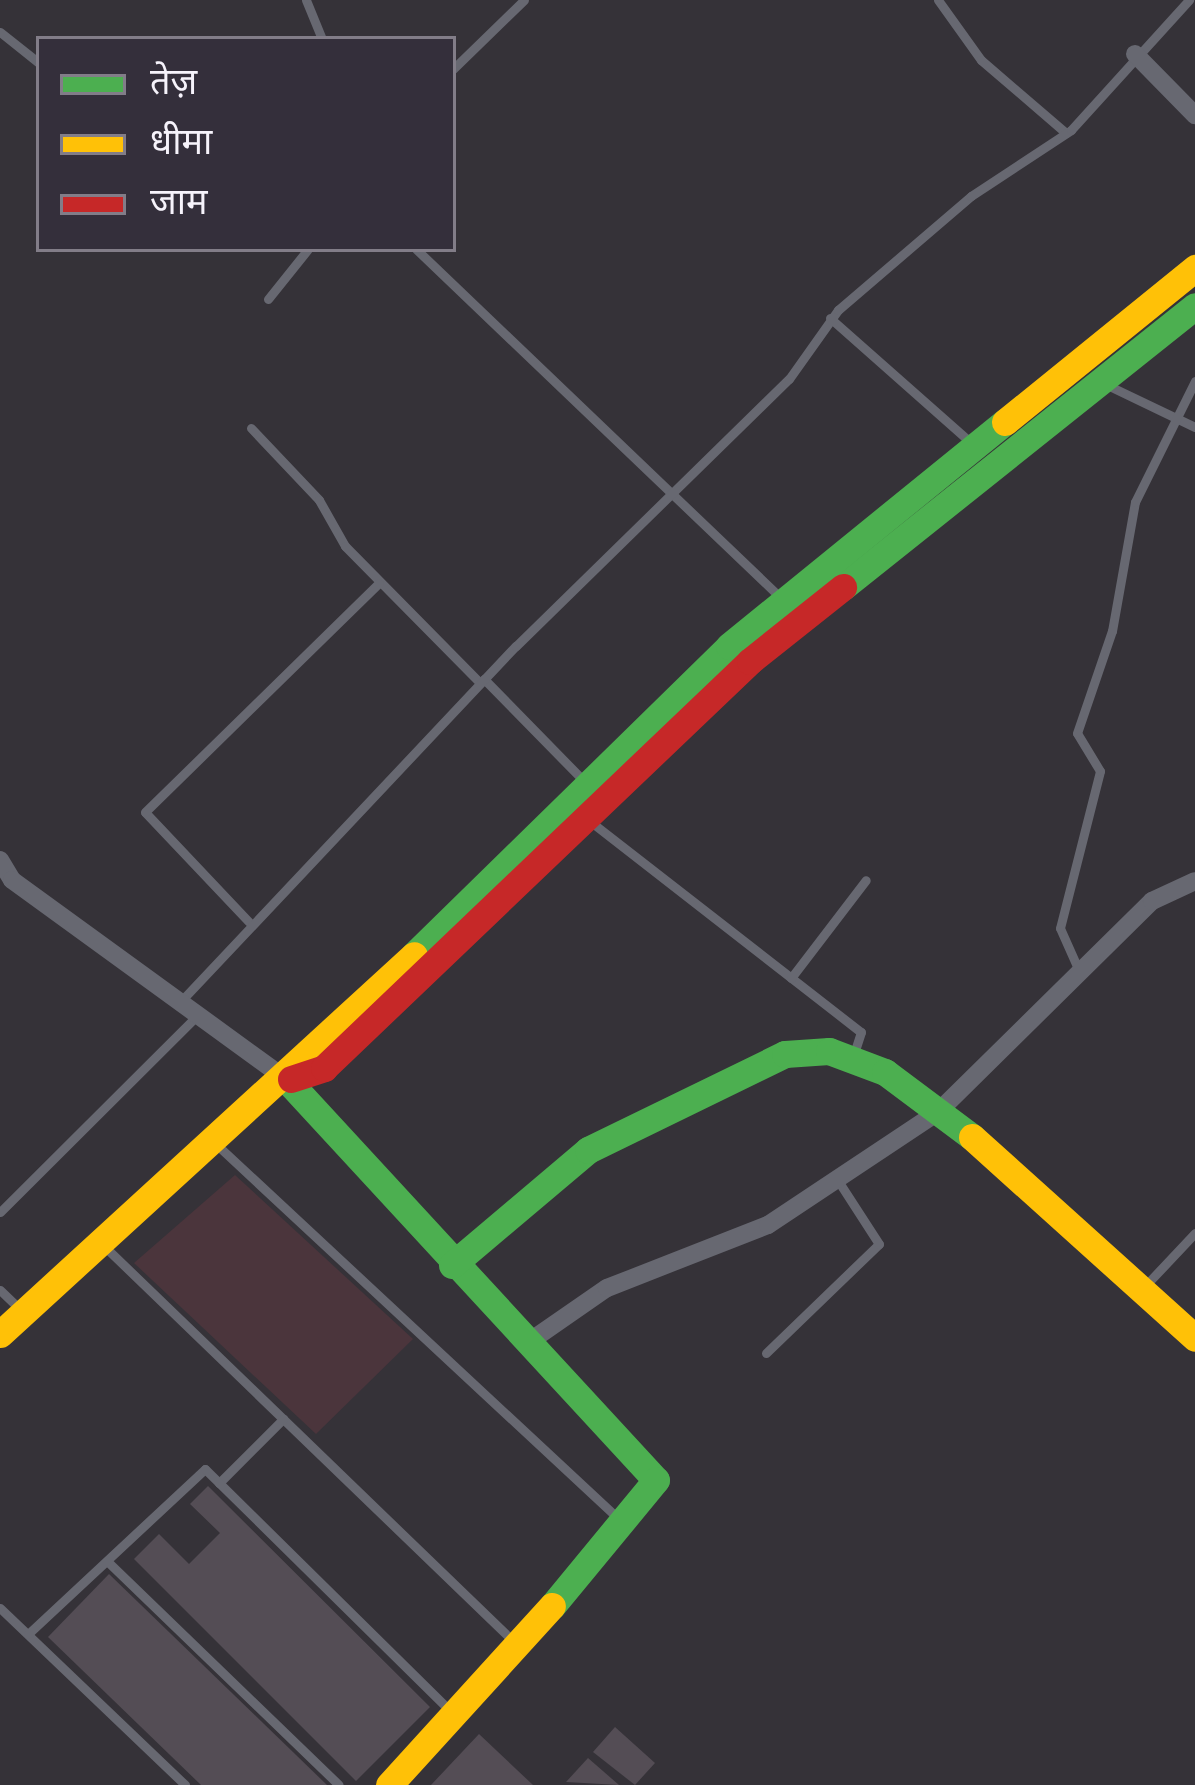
<!DOCTYPE html>
<meta charset="utf-8">
<style>
body{margin:0}
#map{position:relative;width:1195px;height:1785px;overflow:hidden;background:#353238;font-family:"Public Sans","Noto Sans Devanagari",sans-serif}
div>[style]{position:absolute}
.green>*{inset:0;background:#4b353c}
.building>*{inset:0;background:#544d55}
.lane>*{height:9px;margin:-4.5px;padding:0 4.5px;transform-origin:4.5px;border-radius:4.5px;background:#676871}
.street>*{height:18px;margin:-9px;padding:0 9px;transform-origin:9px;border-radius:9px;background:#676871}
.fast>*{height:27px;margin:-13.5px;padding:0 13.5px;transform-origin:13.5px;border-radius:13.5px;background:#4caf50}
.slow>*{height:27px;margin:-13.5px;padding:0 13.5px;transform-origin:13.5px;border-radius:13.5px;background:#ffc107}
.jam>*{height:27px;margin:-13.5px;padding:0 13.5px;transform-origin:13.5px;border-radius:13.5px;background:#c62828}
span{translate:-50% -50%;white-space:nowrap;text-align:center;line-height:1.15;-webkit-text-stroke:9px #342f3b;paint-order:stroke}
.legend{position:absolute;left:36px;top:36px;width:420px;height:216px;box-sizing:border-box;background:#342f3b;border:3px solid #827d88;margin:0;padding:15px 21px;list-style:none;font-size:36px;color:#f6f3fb}
.legend li{display:flex;align-items:center;gap:24px;height:60px}
.legend b{width:60px;border:3px solid #827d88}
</style>
<div id="map">
<div class="green">
<div style="clip-path:polygon(235px 1175px,413px 1339px,316px 1434px,134px 1263px)"></div>
</div>
<div class="building">
<div style="clip-path:polygon(208px 1486px,430px 1707px,356px 1781px,134px 1559px,159px 1534px,189px 1564px,220px 1533px,190px 1504px)"></div>
<div style="clip-path:polygon(109px 1574px,327px 1785px,201px 1785px,48px 1637px)"></div>
<div style="clip-path:polygon(615px 1727px,655px 1763px,635px 1785px,593px 1752px)"></div>
<div style="clip-path:polygon(479px 1734px,533px 1785px,431px 1785px)"></div>
<div style="clip-path:polygon(588px 1758px,619px 1785px,566px 1782px)"></div>
</div>
<div class="lane">
<div style="left:306px;top:0;width:42px;rotate:67.7deg"></div>
<div style="left:938px;top:0;width:74px;rotate:54.4deg"></div>
<div style="left:981px;top:60px;width:112px;rotate:40.7deg"></div>
<div style="left:0;top:32px;width:50px;rotate:38.5deg"></div>
<div style="left:453px;top:69px;width:99px;rotate:-44.2deg"></div>
<div style="left:416px;top:249px;width:506px;rotate:43.72deg"></div>
<div style="left:268px;top:299px;width:64px;rotate:-51.3deg"></div>
<div style="left:830px;top:318px;width:187px;rotate:41.5deg"></div>
<div style="left:1103px;top:383px;width:102px;rotate:25.6deg"></div>
<div style="left:251px;top:428px;width:99px;rotate:46.6deg"></div>
<div style="left:319px;top:500px;width:53px;rotate:60.5deg"></div>
<div style="left:345px;top:546px;width:192px;rotate:45.4deg"></div>
<div style="left:484px;top:679px;width:143px;rotate:45.6deg"></div>
<div style="left:591px;top:822px;width:342px;rotate:37.9deg"></div>
<div style="left:861px;top:1032px;width:23px;rotate:108deg"></div>
<div style="left:249px;top:922px;width:151px;rotate:-133.4deg"></div>
<div style="left:145px;top:812px;width:327px;rotate:-44.4deg"></div>
<div style="left:1080px;top:973px;width:49px;rotate:-114deg"></div>
<div style="left:1060px;top:928px;width:162px;rotate:-75.7deg"></div>
<div style="left:1100px;top:771px;width:44px;rotate:-121.2deg"></div>
<div style="left:1077px;top:733px;width:108px;rotate:-71.1deg"></div>
<div style="left:1112px;top:631px;width:131px;rotate:-79.9deg"></div>
<div style="left:1135px;top:502px;width:135px;rotate:-63.6deg"></div>
<div style="left:791px;top:978px;width:123px;rotate:-52.6deg"></div>
<div style="left:181px;top:1001px;width:488px;rotate:-46.7deg"></div>
<div style="left:516px;top:646px;width:382px;rotate:-44.4deg"></div>
<div style="left:789px;top:379px;width:85px;rotate:-54.6deg"></div>
<div style="left:838px;top:310px;width:175px;rotate:-40.6deg"></div>
<div style="left:971px;top:196px;width:120px;rotate:-33.4deg"></div>
<div style="left:1071px;top:130px;width:176px;rotate:-47.8deg"></div>
<div style="left:217px;top:1145px;width:553px;rotate:42.95deg"></div>
<div style="left:0;top:1212px;width:281px;rotate:-44.9deg"></div>
<div style="left:104px;top:1246px;width:570px;rotate:44deg"></div>
<div style="left:1145px;top:1286px;width:73px;rotate:-46.7deg"></div>
<div style="left:0;top:1290px;width:30px;rotate:44deg"></div>
<div style="left:766px;top:1353px;width:157px;rotate:-44deg"></div>
<div style="left:879px;top:1244px;width:77px;rotate:-122.9deg"></div>
<div style="left:219px;top:1483px;width:91px;rotate:-45deg"></div>
<div style="left:107px;top:1561px;width:322px;rotate:44deg"></div>
<div style="left:0;top:1608px;width:256px;rotate:43.7deg"></div>
<div style="left:28px;top:1634px;width:242px;rotate:-43deg"></div>
<div style="left:205px;top:1469px;width:346px;rotate:44.6deg"></div>
</div>
<div class="street">
<div style="left:1135px;top:54px;width:86px;rotate:45.5deg"></div>
<div style="left:0;top:860px;width:23px;rotate:59deg"></div>
<div style="left:12px;top:880px;width:340px;rotate:36deg"></div>
<div style="left:526px;top:1344px;width:98px;rotate:-34.7deg"></div>
<div style="left:607px;top:1288px;width:173px;rotate:-21.4deg"></div>
<div style="left:768px;top:1225px;width:204px;rotate:-33.6deg"></div>
<div style="left:938px;top:1112px;width:301px;rotate:-44.6deg"></div>
<div style="left:1152px;top:901px;width:47px;rotate:-24.9deg"></div>
</div>
<div class="fast">
<div style="left:843px;top:587px;width:450px;rotate:-38.6deg"></div>
<div style="left:414px;top:955px;width:441px;rotate:-44.4deg"></div>
<div style="left:729px;top:646px;width:355px;rotate:-39.1deg"></div>
<div style="left:287px;top:1080px;width:544px;rotate:47.31deg"></div>
<div style="left:656px;top:1480px;width:163px;rotate:129.5deg"></div>
<div style="left:452px;top:1265px;width:178px;rotate:-40.2deg"></div>
<div style="left:588px;top:1150px;width:219px;rotate:-26deg"></div>
<div style="left:785px;top:1054px;width:44px;rotate:-3.9deg"></div>
<div style="left:829px;top:1051px;width:60px;rotate:20.6deg"></div>
<div style="left:885px;top:1072px;width:109px;rotate:36.8deg"></div>
</div>
<div class="slow">
<div style="left:1005px;top:422px;width:245px;rotate:-39deg"></div>
<div style="left:972px;top:1137px;width:300px;rotate:42deg"></div>
<div style="left:0;top:1334px;width:561px;rotate:-42.47deg"></div>
<div style="left:389px;top:1785px;width:242px;rotate:-47.7deg"></div>
</div>
<div class="jam">
<div style="left:291px;top:1079px;width:35px;rotate:-18deg"></div>
<div style="left:324px;top:1068px;width:589px;rotate:-43.69deg"></div>
<div style="left:750px;top:661px;width:119px;rotate:-38.5deg"></div>
</div>
<ul class="legend">
<li><b style="height:15px;background:#4caf50"></b>तेज़</li>
<li><b style="height:15px;background:#ffc107"></b>धीमा</li>
<li><b style="height:15px;background:#c62828"></b>जाम</li>
</ul>
</div>
